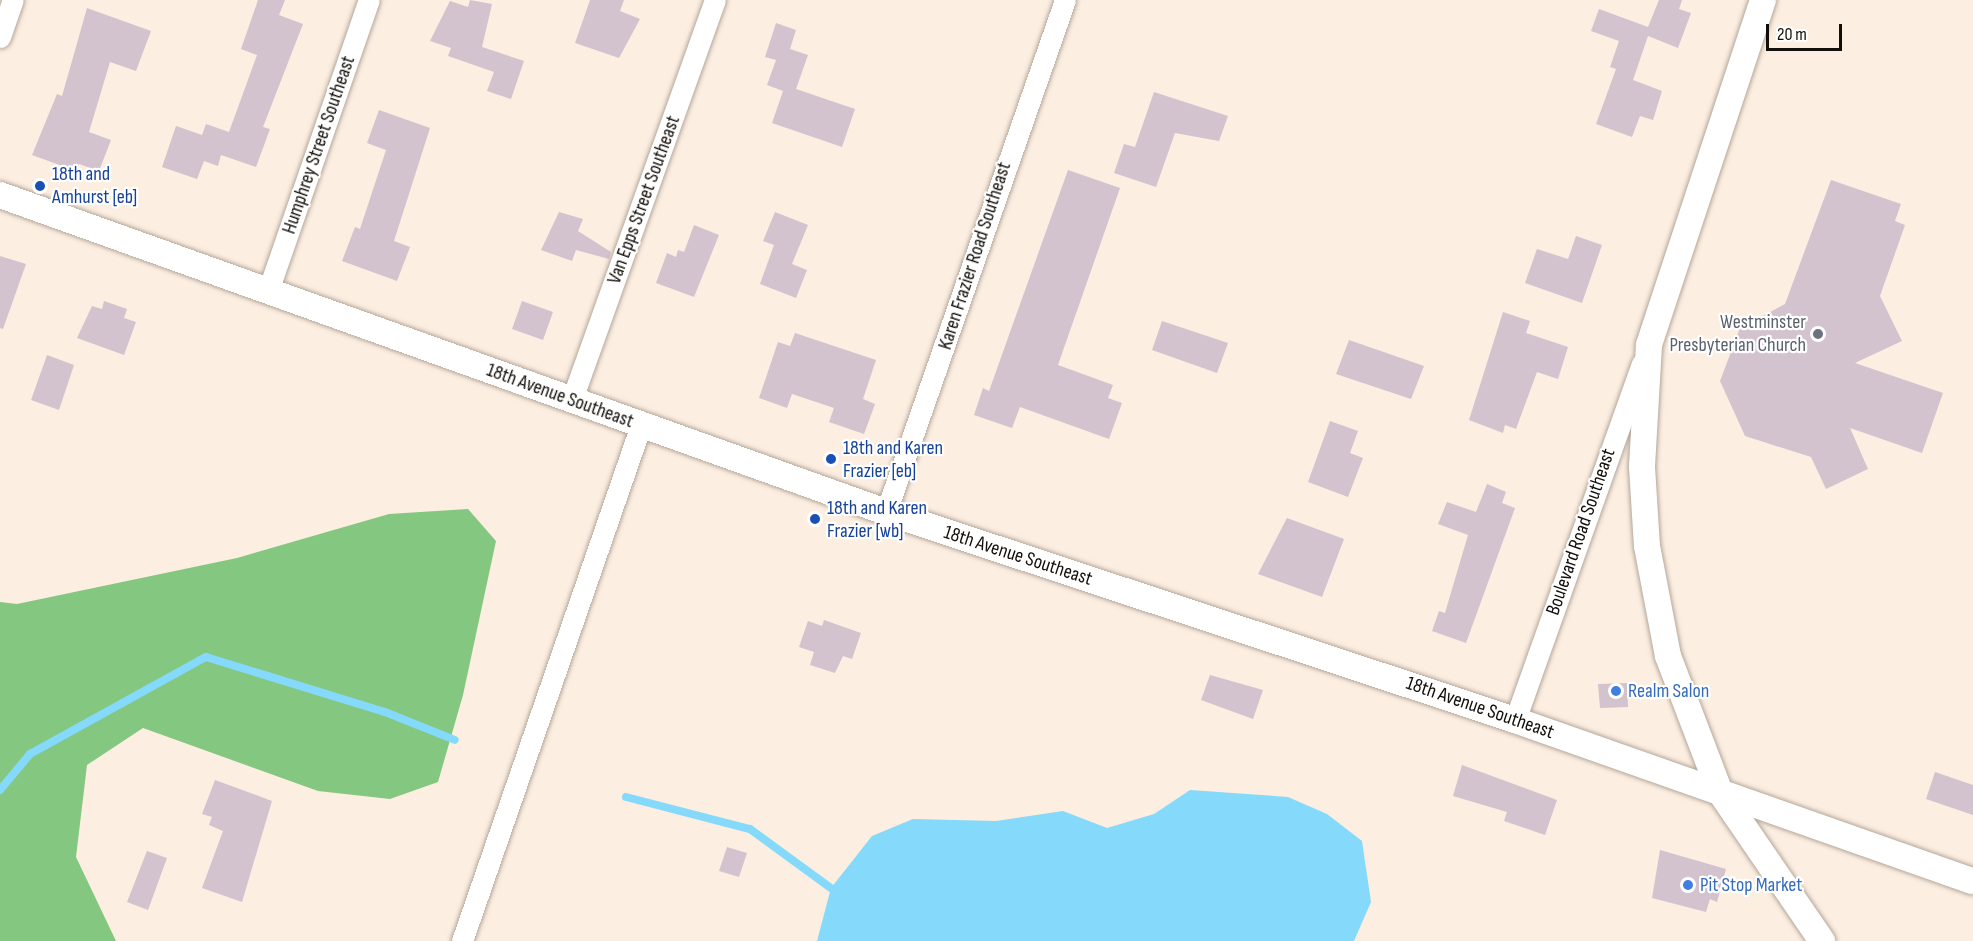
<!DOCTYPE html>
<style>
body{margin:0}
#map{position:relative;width:1973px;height:941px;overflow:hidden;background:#fceee1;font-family:"Sofia Sans Condensed",sans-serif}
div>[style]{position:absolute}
.forest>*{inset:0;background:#84c781}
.water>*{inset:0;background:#85d9fb}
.stream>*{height:8px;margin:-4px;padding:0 4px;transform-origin:4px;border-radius:4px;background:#85d9fb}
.building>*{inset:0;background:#d2c3cf}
.roads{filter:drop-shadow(0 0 2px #b4a79a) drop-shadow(0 0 2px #b4a79a)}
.minor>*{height:21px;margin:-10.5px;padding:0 10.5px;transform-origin:10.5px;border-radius:10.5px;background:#fff}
.tertiary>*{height:26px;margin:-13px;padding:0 13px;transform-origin:13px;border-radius:13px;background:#fff}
.dots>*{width:16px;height:16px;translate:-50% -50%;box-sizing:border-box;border:3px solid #fff;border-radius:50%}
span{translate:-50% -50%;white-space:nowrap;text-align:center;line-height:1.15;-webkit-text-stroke:4.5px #fff;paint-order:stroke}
.street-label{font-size:20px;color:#120e09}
.transit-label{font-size:20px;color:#164399}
.left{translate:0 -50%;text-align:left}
.worship-label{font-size:20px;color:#5b616d}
.right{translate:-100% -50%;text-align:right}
.shop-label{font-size:20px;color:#366cbe}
.scale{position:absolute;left:1766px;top:24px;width:76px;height:27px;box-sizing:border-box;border:3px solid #120e09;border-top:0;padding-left:8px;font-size:18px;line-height:21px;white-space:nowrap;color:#120e09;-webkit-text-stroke:4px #fff;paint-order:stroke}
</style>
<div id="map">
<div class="forest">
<div style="clip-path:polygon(468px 509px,496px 541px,463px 695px,438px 782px,390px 799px,318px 791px,143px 728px,87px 765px,76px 857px,116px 941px,0 941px,0 602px,17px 604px,237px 558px,389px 514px)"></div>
</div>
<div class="water">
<div style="clip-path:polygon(1190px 790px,1288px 797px,1327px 814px,1362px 841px,1371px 902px,1354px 941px,817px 941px,831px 888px,872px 836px,913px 819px,996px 821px,1063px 811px,1107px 828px,1154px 814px)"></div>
</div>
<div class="stream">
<div style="left:0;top:790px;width:47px;rotate:-50.2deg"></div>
<div style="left:30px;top:754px;width:201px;rotate:-28.9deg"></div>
<div style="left:206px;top:657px;width:187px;rotate:17.1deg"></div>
<div style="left:385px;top:712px;width:75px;rotate:21.8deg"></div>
<div style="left:626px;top:797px;width:128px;rotate:14.5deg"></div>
<div style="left:750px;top:829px;width:100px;rotate:36.1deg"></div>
</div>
<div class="building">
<div style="clip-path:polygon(258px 0,285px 0,279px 15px,303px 24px,263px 127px,270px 129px,256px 167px,221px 155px,218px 166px,204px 161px,197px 179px,162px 167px,176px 126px,202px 135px,206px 124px,229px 132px,257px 55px,241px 49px)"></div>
<div style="clip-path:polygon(470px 0,492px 4px,482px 47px,524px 61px,511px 99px,487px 91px,494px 72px,448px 56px,451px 48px,430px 41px,450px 1px,468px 7px)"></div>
<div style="clip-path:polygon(590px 0,624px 0,620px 11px,640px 19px,619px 58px,575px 43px)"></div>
<div style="clip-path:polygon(1659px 0,1682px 0,1679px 9px,1691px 13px,1678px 48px,1648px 36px,1633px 80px,1662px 91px,1653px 120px,1640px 116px,1632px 137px,1596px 124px,1616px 69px,1610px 67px,1619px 41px,1591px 31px,1599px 9px,1648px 27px)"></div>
<div style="clip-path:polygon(87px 8px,151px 31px,136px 71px,110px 62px,89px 132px,111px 140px,99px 171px,79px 164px,76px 171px,32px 155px,57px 94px,62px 96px)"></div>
<div style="clip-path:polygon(776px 23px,796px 30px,790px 49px,808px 55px,796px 89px,855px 109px,842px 147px,772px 123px,783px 91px,767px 85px,776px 60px,765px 57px)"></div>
<div style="clip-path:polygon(1154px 92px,1228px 116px,1219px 141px,1175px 133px,1156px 187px,1114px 173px,1124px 144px,1135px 147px)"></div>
<div style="clip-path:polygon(379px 110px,430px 128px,394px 241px,410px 247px,397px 281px,342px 261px,355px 227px,360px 229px,386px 150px,367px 143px)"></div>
<div style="clip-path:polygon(1068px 170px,1120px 188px,1058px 365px,1113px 385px,1108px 398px,1122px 403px,1109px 439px,1020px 407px,1012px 428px,974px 415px,983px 388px,989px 391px)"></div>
<div style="clip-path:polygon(1831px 180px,1901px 204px,1895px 221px,1905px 225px,1880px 296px,1902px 341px,1855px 363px,1943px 393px,1922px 453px,1850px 428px,1868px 469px,1826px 489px,1811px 457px,1745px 436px,1720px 381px,1740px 328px,1785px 304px)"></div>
<div style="clip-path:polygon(559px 212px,583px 219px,578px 231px,611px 252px,609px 259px,576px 250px,572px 261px,541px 250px)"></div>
<div style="clip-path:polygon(775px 212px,808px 225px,792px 264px,807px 270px,796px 298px,760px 284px,774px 245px,763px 241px)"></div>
<div style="clip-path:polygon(694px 225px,719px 235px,694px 297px,656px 283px,667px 253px,676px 257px,678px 250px,684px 252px)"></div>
<div style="clip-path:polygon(1576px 236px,1602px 245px,1582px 303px,1525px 283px,1537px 249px,1568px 259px)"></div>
<div style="clip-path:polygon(0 256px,26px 264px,3px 329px,0 328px)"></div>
<div style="clip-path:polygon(104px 301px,127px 309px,124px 318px,136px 322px,124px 355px,77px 338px,92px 306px,102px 309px)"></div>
<div style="clip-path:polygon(522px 301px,553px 312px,543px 340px,512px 329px)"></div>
<div style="clip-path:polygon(1503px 312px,1530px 321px,1526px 333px,1568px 347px,1558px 379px,1537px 372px,1516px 429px,1505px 425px,1503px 433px,1469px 420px)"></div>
<div style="clip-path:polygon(1162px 321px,1228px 343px,1217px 373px,1152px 350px)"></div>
<div style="clip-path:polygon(795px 333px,876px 360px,863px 399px,875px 404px,864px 434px,829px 422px,834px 408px,792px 394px,787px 408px,759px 398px,778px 342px,790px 346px)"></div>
<div style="clip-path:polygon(1349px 340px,1424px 366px,1411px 399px,1336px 374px)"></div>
<div style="clip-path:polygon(47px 355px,74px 365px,59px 410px,31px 400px)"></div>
<div style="clip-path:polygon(1330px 421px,1358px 431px,1350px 453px,1363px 458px,1348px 497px,1308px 482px)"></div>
<div style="clip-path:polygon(1487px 484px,1506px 492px,1502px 503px,1515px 508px,1466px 643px,1432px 631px,1439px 611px,1445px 613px,1468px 535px,1438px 524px,1447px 502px,1476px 512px)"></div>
<div style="clip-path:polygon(1287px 518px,1344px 539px,1322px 597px,1258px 574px)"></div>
<div style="clip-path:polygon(824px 620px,861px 633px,852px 659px,843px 656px,835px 673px,810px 665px,814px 652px,799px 647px,808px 621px,822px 626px)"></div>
<div style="clip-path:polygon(1210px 675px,1263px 690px,1253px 719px,1201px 700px)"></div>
<div style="clip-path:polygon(1627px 683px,1628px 707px,1600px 708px,1598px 684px)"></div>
<div style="clip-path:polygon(1462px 765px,1557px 800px,1545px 835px,1504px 821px,1507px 812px,1453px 796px)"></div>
<div style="clip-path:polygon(1935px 772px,1973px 785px,1973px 815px,1926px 799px)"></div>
<div style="clip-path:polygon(215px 780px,272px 801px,242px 902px,202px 888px,223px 831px,209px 825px,212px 817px,202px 814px)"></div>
<div style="clip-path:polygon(727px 847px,747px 853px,739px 877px,719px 871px)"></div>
<div style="clip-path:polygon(1660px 850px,1726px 869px,1717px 902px,1710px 899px,1706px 912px,1652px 898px)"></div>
<div style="clip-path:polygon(147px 851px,167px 858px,148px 910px,127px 902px)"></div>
</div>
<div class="roads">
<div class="minor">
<div style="left:0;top:37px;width:39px;rotate:-71deg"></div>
<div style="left:268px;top:291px;width:308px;rotate:-70.9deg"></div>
<div style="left:572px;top:399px;width:424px;rotate:-70.3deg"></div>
<div style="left:886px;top:512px;width:542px;rotate:-70.73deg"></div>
<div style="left:1515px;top:720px;width:378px;rotate:-70.4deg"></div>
<div style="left:462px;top:941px;width:546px;rotate:-70.87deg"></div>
</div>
<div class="tertiary">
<div style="left:1763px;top:0;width:363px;rotate:108.3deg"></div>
<div style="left:1649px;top:345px;width:122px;rotate:93.3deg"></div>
<div style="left:1642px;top:467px;width:79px;rotate:86.4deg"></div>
<div style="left:1647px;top:546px;width:112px;rotate:79.2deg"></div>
<div style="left:1668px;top:656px;width:146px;rotate:69.1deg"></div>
<div style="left:1720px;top:792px;width:181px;rotate:55.6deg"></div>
<div style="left:0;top:195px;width:941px;rotate:19.69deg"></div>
<div style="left:886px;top:512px;width:662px;rotate:18.3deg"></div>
<div style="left:1515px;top:720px;width:485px;rotate:19.4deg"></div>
</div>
</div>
<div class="dots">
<div style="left:40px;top:186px;background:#1a4fb4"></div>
<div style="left:1818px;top:334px;background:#6b7280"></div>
<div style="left:831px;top:459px;background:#1a4fb4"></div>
<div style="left:815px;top:519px;background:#1a4fb4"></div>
<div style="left:1616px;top:691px;background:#3f7fe0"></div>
<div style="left:1688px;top:885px;background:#3f7fe0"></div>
</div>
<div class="street-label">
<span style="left:319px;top:145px;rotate:-71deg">Humphrey Street Southeast</span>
<span style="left:644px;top:200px;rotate:-70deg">Van Epps Street Southeast</span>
<span style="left:975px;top:256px;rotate:-72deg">Karen Frazier Road Southeast</span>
<span style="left:560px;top:396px;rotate:20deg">18th Avenue Southeast</span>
<span style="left:1581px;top:532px;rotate:-71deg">Boulevard Road Southeast</span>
<span style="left:1018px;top:556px;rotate:18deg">18th Avenue Southeast</span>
<span style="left:1480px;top:708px;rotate:19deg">18th Avenue Southeast</span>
</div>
<div class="transit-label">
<span class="left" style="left:52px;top:186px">18th and<br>Amhurst [eb]</span>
<span class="left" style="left:843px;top:460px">18th and Karen<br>Frazier [eb]</span>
<span class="left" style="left:827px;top:520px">18th and Karen<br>Frazier [wb]</span>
</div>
<div class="worship-label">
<span class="right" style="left:1806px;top:334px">Westminster<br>Presbyterian Church</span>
</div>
<div class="shop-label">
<span class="left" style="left:1628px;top:691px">Realm Salon</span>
<span class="left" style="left:1700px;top:885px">Pit Stop Market</span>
</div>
<div class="scale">20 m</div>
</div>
